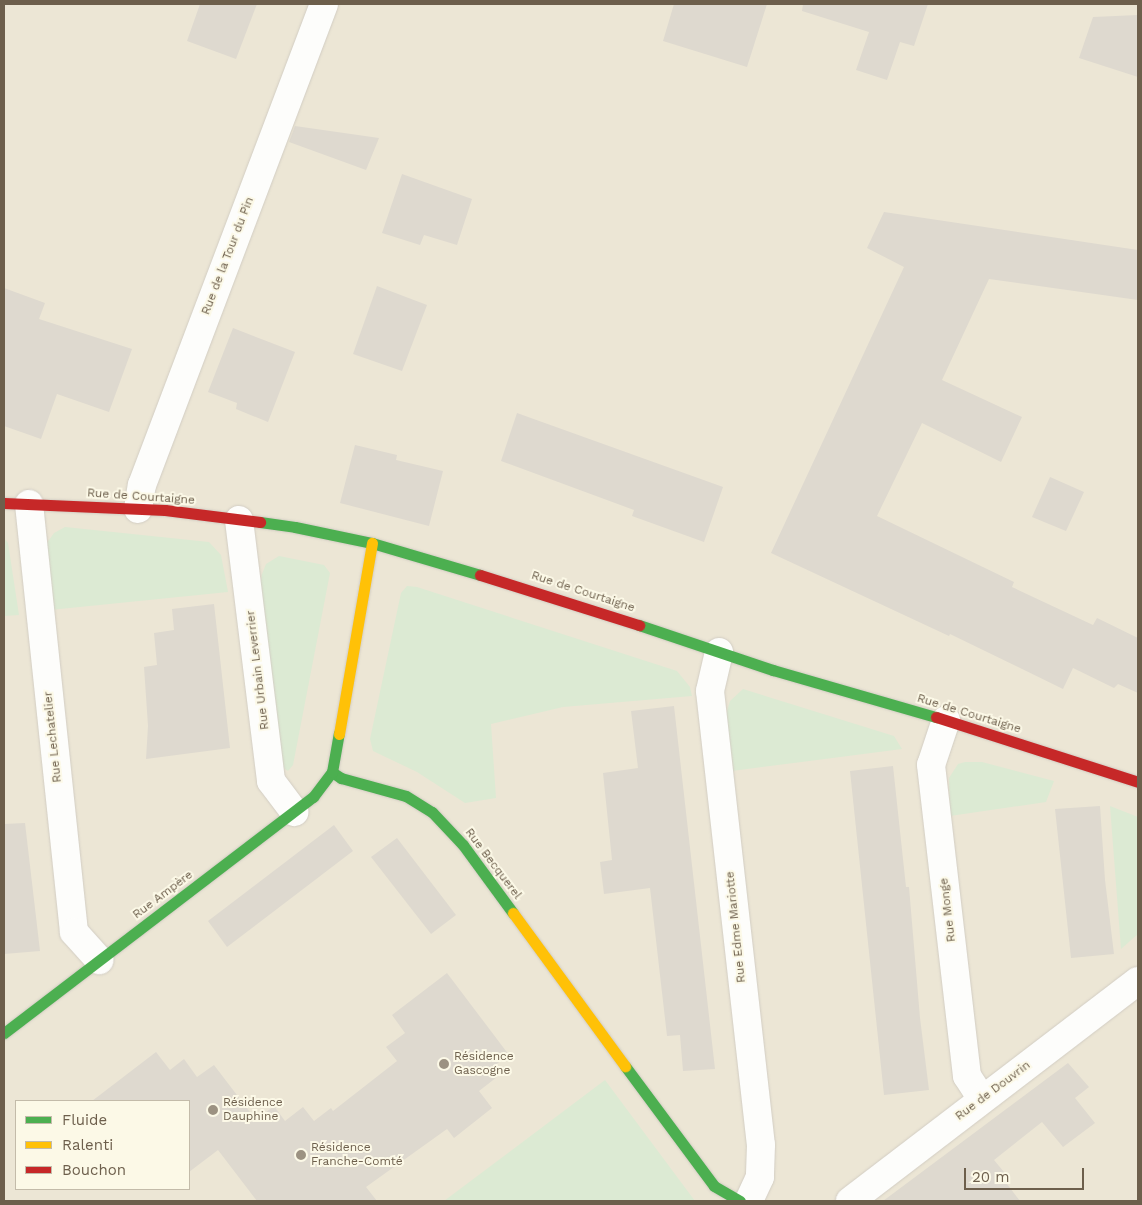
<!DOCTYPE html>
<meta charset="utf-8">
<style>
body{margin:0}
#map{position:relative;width:1142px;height:1205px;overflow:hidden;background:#f4f2e7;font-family:"Work Sans",sans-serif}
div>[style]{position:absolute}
.residential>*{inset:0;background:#ece6d5}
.green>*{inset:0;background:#dcead3}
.building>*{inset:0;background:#ded9cf}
.roads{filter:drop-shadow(0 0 1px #d2cdc3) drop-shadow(0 0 1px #d2cdc3)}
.street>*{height:28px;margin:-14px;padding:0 14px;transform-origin:14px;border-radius:14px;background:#fdfdfb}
.fast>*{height:11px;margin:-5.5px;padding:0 5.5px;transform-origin:5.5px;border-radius:5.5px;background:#4caf50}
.slow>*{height:11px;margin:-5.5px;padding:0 5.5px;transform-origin:5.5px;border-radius:5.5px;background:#ffc107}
.jam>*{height:11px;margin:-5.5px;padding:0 5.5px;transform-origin:5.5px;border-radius:5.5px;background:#c62828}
.dots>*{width:14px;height:14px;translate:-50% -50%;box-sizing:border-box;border:2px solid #fcf9e7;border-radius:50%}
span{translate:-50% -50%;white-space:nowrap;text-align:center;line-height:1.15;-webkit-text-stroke:4px #fcf9e7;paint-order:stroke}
.street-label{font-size:12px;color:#6d5f4c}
.poi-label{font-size:12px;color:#6d5f4c}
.left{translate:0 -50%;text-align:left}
.frame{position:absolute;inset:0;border:5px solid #6d5f4c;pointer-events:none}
.legend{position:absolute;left:15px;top:1100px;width:175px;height:90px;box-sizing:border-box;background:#fcf9e7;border:1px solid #c3bba9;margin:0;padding:6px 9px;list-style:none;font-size:15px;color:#6d5f4c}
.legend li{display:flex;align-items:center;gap:10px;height:25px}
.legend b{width:25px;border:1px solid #c3bba9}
.scale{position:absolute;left:964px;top:1168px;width:120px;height:22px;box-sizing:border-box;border:2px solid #6d5f4c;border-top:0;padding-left:6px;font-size:15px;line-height:18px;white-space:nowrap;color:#6d5f4c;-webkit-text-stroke:4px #fcf9e7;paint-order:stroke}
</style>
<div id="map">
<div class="residential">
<div style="clip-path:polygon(evenodd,4px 4px,1138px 4px,1138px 1201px,4px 1201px,4px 4px,16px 1101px,189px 1101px,189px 1189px,16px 1189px,16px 1101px)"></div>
</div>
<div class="green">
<div style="clip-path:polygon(65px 527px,209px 542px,221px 555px,228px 592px,50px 610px,44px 547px,54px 533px)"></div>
<div style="clip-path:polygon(4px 538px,8px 543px,19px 615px,4px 616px)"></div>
<div style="clip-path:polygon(279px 556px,324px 565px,330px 573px,293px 765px,288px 771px,279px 765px,259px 591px,262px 574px,266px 564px)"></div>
<div style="clip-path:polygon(407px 586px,417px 587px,677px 671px,690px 687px,692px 696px,563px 707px,491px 724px,496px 798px,465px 803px,417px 772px,373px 751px,370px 739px,401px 593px)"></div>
<div style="clip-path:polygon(743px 689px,894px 736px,902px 749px,732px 771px,725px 718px,730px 701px)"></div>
<div style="clip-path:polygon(965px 762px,982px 762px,1054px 781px,1046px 802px,950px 816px,949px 778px,958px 764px)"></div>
<div style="clip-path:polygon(1110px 806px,1138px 817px,1138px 934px,1121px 949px)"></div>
<div style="clip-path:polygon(605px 1080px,695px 1201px,444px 1201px)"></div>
</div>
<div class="building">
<div style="clip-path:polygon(200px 4px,257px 4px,236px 59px,187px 41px)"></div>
<div style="clip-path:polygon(674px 4px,767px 4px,747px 67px,663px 41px)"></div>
<div style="clip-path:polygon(803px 4px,928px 4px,914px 46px,900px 42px,887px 80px,856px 70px,869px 32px,802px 11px)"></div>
<div style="clip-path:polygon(1138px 15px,1138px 77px,1079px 58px,1093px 17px)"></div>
<div style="clip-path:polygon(295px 126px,379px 138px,366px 170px,289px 142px)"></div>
<div style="clip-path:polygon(402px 174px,472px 199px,457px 245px,424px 235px,420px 245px,382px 233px)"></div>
<div style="clip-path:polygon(884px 212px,1138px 250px,1138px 300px,989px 279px,942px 380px,1022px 417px,1001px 462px,922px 423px,877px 516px,1014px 582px,1012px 587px,1093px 625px,1097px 618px,1138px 638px,1138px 693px,1118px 684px,1114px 688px,1073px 668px,1063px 689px,950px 634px,949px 636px,771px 553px,904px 267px,867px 248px)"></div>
<div style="clip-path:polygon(377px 286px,427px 305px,402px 371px,353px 354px)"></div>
<div style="clip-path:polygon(4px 288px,45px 303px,39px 319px,132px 349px,109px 412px,57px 394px,41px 439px,4px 426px)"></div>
<div style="clip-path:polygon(233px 328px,295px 352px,268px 422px,236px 409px,237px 403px,208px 392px)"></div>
<div style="clip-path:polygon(517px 413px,723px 487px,704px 542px,632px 516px,634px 510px,501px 461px)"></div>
<div style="clip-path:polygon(355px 445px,397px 455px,396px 460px,443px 471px,429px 526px,340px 503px)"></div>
<div style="clip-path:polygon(1050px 477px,1084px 492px,1066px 531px,1032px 517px)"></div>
<div style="clip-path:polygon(214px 604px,230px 748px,146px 759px,148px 726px,144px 667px,157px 665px,154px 633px,174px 630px,172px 609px)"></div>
<div style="clip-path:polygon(674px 706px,715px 1069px,683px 1071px,680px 1035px,667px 1036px,650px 888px,604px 894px,600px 862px,612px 860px,603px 773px,638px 768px,631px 711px)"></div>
<div style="clip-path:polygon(893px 766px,906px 887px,909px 887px,920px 1018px,929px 1090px,884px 1095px,850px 771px)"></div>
<div style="clip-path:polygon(1100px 806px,1105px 880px,1114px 954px,1071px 958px,1055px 809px)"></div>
<div style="clip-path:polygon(25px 823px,40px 951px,4px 954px,4px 824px)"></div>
<div style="clip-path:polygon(334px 825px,353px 851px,227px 947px,208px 921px)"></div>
<div style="clip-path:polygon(397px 838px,456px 915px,431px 934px,371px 857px)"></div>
<div style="clip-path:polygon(447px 973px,509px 1055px,491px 1068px,497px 1077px,479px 1091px,492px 1108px,454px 1138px,447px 1129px,366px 1187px,377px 1201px,257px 1201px,218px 1150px,189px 1172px,189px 1101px,92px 1101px,156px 1052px,170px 1070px,184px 1059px,197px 1077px,214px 1065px,256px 1120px,274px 1106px,285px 1121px,303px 1107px,314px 1121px,331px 1108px,333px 1111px,397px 1061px,386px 1047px,405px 1033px,392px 1015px)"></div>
<div style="clip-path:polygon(1068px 1063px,1089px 1087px,1075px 1098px,1095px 1123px,1063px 1147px,1042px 1122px,994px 1160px,1009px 1178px,1004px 1180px,1020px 1201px,883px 1201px)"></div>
</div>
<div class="roads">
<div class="street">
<div style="left:29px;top:504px;width:430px;rotate:84deg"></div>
<div style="left:74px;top:932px;width:38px;rotate:48deg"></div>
<div style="left:138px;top:509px;width:24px;rotate:-81deg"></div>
<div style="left:142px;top:485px;width:514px;rotate:-69.27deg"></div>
<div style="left:239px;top:520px;width:263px;rotate:83deg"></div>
<div style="left:271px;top:781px;width:39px;rotate:53deg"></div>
<div style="left:719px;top:652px;width:40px;rotate:103deg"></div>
<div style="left:710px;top:691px;width:457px;rotate:83.6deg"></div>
<div style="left:761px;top:1145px;width:32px;rotate:92deg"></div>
<div style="left:760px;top:1177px;width:26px;rotate:115deg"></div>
<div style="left:946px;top:720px;width:47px;rotate:108.4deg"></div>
<div style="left:931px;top:765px;width:313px;rotate:83.4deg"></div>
<div style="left:967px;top:1076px;width:27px;rotate:57deg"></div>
<div style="left:850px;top:1201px;width:362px;rotate:-37.4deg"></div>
</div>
<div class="fast">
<div style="left:260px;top:522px;width:35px;rotate:8deg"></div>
<div style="left:295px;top:527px;width:79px;rotate:11.7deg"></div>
<div style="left:372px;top:543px;width:113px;rotate:16.5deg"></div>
<div style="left:639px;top:625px;width:141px;rotate:18.6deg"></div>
<div style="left:773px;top:670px;width:170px;rotate:16.1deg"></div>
<div style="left:332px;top:772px;width:11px;rotate:34deg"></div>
<div style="left:341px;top:778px;width:67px;rotate:15.5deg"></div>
<div style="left:406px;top:796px;width:31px;rotate:32deg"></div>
<div style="left:432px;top:812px;width:45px;rotate:46.8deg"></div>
<div style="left:463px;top:845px;width:84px;rotate:53.7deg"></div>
<div style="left:4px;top:1033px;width:389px;rotate:-37.4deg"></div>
<div style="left:313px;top:797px;width:31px;rotate:-53deg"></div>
<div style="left:332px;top:772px;width:39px;rotate:-80deg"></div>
<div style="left:625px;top:1066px;width:149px;rotate:53.4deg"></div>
<div style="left:714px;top:1186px;width:30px;rotate:30deg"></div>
</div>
<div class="slow">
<div style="left:339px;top:734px;width:194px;rotate:-80.2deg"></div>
<div style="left:513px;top:913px;width:190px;rotate:53.8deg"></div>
</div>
<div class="jam">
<div style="left:4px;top:503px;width:161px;rotate:2.5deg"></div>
<div style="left:165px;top:510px;width:96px;rotate:7.2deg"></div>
<div style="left:480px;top:575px;width:167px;rotate:17.5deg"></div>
<div style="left:936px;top:717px;width:212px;rotate:17.8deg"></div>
</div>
</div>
<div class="dots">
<div style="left:444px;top:1064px;background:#9c9282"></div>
<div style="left:213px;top:1110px;background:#9c9282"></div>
<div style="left:301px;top:1155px;background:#9c9282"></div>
</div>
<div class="street-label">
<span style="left:228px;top:256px;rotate:-69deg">Rue de la Tour du Pin</span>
<span style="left:141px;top:497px;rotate:4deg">Rue de Courtaigne</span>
<span style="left:583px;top:592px;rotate:18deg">Rue de Courtaigne</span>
<span style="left:258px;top:670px;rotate:-97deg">Rue Urbain Leverrier</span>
<span style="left:969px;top:714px;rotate:17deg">Rue de Courtaigne</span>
<span style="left:53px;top:737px;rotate:-96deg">Rue Lechatelier</span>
<span style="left:493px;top:864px;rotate:53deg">Rue Becquerel</span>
<span style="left:163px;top:895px;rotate:-37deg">Rue Ampère</span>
<span style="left:948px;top:910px;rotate:-97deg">Rue Monge</span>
<span style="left:736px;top:927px;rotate:-96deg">Rue Edme Mariotte</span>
<span style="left:993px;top:1091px;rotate:-37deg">Rue de Douvrin</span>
</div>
<div class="poi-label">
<span class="left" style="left:454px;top:1064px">Résidence<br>Gascogne</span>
<span class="left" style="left:223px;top:1110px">Résidence<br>Dauphine</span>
<span class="left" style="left:311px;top:1155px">Résidence<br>Franche-Comté</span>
</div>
<div class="frame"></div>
<ul class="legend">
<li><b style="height:6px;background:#4caf50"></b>Fluide</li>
<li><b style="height:6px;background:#ffc107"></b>Ralenti</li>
<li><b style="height:6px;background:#c62828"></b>Bouchon</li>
</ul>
<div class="scale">20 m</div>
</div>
